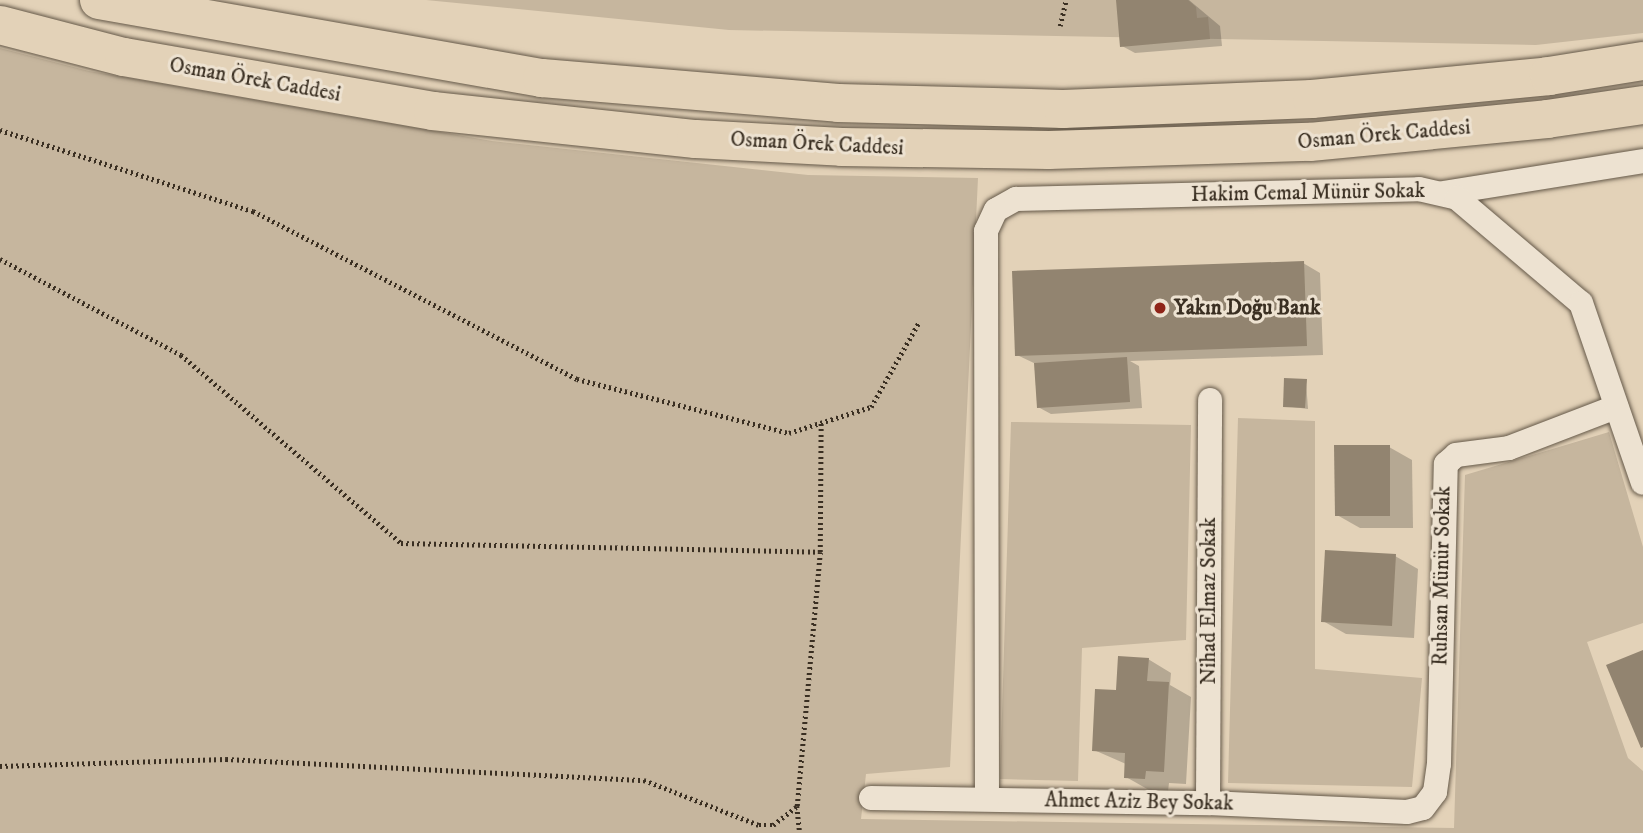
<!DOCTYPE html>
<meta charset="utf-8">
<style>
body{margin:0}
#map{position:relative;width:1643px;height:833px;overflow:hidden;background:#e3d2b8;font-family:"IM FELL DW Pica",serif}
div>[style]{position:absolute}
.green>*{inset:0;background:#c6b69e}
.shadow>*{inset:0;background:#0003}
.building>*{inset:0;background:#928470}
.path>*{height:4.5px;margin-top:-2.25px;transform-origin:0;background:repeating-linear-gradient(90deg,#3a2f22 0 2px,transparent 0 5.5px)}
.roads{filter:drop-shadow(0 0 2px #645848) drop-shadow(0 0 2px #645848)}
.minor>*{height:24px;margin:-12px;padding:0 12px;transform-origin:12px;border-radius:12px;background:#ede2d1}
.primary>*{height:38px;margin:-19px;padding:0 19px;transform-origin:19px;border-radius:19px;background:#e3d2b8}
.dots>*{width:19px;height:19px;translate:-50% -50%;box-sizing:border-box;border:4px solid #ede2d1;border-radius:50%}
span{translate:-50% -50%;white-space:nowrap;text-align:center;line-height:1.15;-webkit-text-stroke:6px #ede2d1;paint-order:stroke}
.street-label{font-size:21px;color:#3a2f22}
.poi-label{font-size:21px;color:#3a2f22;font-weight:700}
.left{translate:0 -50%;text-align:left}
</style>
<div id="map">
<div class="green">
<div style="clip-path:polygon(426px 0,1643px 0,1643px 33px,1536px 45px,729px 30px)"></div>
<div style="clip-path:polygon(0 48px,89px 71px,492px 141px,808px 175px,978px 178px,950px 767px,866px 774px,861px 819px,1454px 828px,1465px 475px,1609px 432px,1643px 547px,1643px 623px,1587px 642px,1628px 758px,1643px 771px,1643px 833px,0 833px)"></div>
<div style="clip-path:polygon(1238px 418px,1315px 421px,1315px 669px,1422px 678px,1412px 787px,1228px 783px)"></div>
<div style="clip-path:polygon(1011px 422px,1191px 425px,1186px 640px,1082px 648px,1078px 781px,1000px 779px)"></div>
</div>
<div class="shadow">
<div style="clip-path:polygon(1118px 0,1189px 0,1220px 26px,1222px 46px,1135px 53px,1122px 46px)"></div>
<div style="clip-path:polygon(1303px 263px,1320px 273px,1323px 355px,1130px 361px,1139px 366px,1142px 408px,1051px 414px,1038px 407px,1036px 364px,1017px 355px)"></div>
<div style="clip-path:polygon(1306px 381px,1308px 409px,1285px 406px)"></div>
<div style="clip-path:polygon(1389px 447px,1412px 460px,1413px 528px,1360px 528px,1337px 515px)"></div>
<div style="clip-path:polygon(1395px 556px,1418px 569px,1414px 638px,1346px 634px,1323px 621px)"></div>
<div style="clip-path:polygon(1148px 659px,1171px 673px,1170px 685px,1191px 697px,1186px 784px,1169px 783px,1168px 791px,1149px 790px,1126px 777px,1126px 764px,1094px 750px,1118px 692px)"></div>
</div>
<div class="building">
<div style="clip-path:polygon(1116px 0,1188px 0,1196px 7px,1197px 18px,1208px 17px,1210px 39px,1120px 47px)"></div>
<div style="clip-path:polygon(1304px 261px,1307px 346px,1015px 356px,1012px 271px)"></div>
<div style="clip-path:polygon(1127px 357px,1130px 402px,1037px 408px,1034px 363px)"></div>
<div style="clip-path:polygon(1284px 378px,1307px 379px,1305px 408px,1283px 407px)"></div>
<div style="clip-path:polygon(1334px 445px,1390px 445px,1390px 516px,1335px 516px)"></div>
<div style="clip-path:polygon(1325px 550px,1396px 554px,1392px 626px,1321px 622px)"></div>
<div style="clip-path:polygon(1643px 650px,1643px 747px,1641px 748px,1606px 665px)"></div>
<div style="clip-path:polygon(1118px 656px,1149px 658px,1147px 681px,1169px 682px,1164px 772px,1146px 771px,1145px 779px,1124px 778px,1125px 753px,1092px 751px,1095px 689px,1116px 690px)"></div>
</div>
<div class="path">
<div style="left:1060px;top:26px;width:27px;rotate:-77deg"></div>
<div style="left:0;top:130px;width:266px;rotate:17.8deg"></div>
<div style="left:253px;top:211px;width:365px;rotate:27.4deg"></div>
<div style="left:577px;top:379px;width:219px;rotate:14.3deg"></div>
<div style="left:789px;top:433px;width:86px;rotate:-17.6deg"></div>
<div style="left:871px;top:407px;width:98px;rotate:-60.5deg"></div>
<div style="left:0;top:259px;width:205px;rotate:27.9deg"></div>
<div style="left:181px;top:355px;width:289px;rotate:40.5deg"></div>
<div style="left:401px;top:543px;width:418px;rotate:1.2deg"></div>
<div style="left:0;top:766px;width:226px;rotate:-1.8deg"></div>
<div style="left:226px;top:759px;width:419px;rotate:2.9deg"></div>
<div style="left:644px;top:780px;width:123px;rotate:21.4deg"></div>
<div style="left:759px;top:825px;width:14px"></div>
<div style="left:773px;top:825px;width:31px;rotate:-38deg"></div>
<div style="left:797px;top:806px;width:255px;rotate:-84.8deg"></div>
<div style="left:820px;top:552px;width:129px;rotate:-89.6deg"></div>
<div style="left:797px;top:806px;width:27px;rotate:84deg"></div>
</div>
<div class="roads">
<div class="minor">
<div style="left:1444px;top:193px;width:202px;rotate:-9.1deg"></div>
<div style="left:871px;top:798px;width:337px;rotate:0.9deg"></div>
<div style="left:1208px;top:803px;width:199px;rotate:2.6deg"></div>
<div style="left:1407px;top:812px;width:16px;rotate:-14deg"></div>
<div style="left:1423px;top:808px;width:20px;rotate:-53deg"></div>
<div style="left:1435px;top:792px;width:28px;rotate:-82deg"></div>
<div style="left:1439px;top:764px;width:300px;rotate:-88.7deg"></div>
<div style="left:1446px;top:464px;width:13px;rotate:-42deg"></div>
<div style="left:1456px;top:455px;width:53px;rotate:-7.5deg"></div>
<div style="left:1509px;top:448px;width:115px;rotate:-21deg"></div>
<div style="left:987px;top:799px;width:568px;rotate:-90.1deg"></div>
<div style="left:986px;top:231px;width:23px;rotate:-65deg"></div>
<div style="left:996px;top:210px;width:23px;rotate:-29deg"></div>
<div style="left:1016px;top:199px;width:403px;rotate:-1.4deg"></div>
<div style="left:1419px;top:189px;width:39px;rotate:13deg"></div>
<div style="left:1457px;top:198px;width:162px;rotate:40.3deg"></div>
<div style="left:1581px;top:303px;width:190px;rotate:71deg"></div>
<div style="left:1208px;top:803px;width:403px;rotate:-89.7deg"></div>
</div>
<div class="primary">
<div style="left:99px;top:0;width:450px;rotate:10deg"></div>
<div style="left:542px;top:78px;width:297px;rotate:4.8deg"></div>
<div style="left:838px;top:103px;width:225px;rotate:1.5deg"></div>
<div style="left:1063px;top:109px;width:249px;rotate:-2.3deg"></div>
<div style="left:1312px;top:99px;width:238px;rotate:-5.5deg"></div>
<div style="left:1549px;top:76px;width:95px;rotate:-9.1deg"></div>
<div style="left:0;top:25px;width:128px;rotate:14.5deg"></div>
<div style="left:124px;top:57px;width:314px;rotate:9.9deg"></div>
<div style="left:433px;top:111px;width:264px;rotate:6.1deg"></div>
<div style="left:696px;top:139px;width:146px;rotate:3.1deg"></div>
<div style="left:842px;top:147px;width:207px;rotate:0.8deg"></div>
<div style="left:1049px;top:150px;width:261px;rotate:-1.8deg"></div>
<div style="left:1310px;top:142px;width:238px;rotate:-5.5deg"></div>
<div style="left:1547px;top:119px;width:97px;rotate:-8.3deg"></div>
</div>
</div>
<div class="dots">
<div style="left:1160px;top:308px;background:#8f2418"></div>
</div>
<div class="street-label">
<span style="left:255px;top:80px;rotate:10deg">Osman Örek Caddesi</span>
<span style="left:1384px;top:135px;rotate:-5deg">Osman Örek Caddesi</span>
<span style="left:817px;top:144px;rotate:3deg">Osman Örek Caddesi</span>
<span style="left:1308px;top:193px;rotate:-1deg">Hakim Cemal Münür Sokak</span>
<span style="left:1442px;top:576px;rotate:-89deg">Ruhsan Münür Sokak</span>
<span style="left:1209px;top:601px;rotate:-90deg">Nihad Elmaz Sokak</span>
<span style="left:1139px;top:802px;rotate:1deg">Ahmet Aziz Bey Sokak</span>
</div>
<div class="poi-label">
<span class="left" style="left:1174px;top:308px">Yakın Doğu Bank</span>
</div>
</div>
